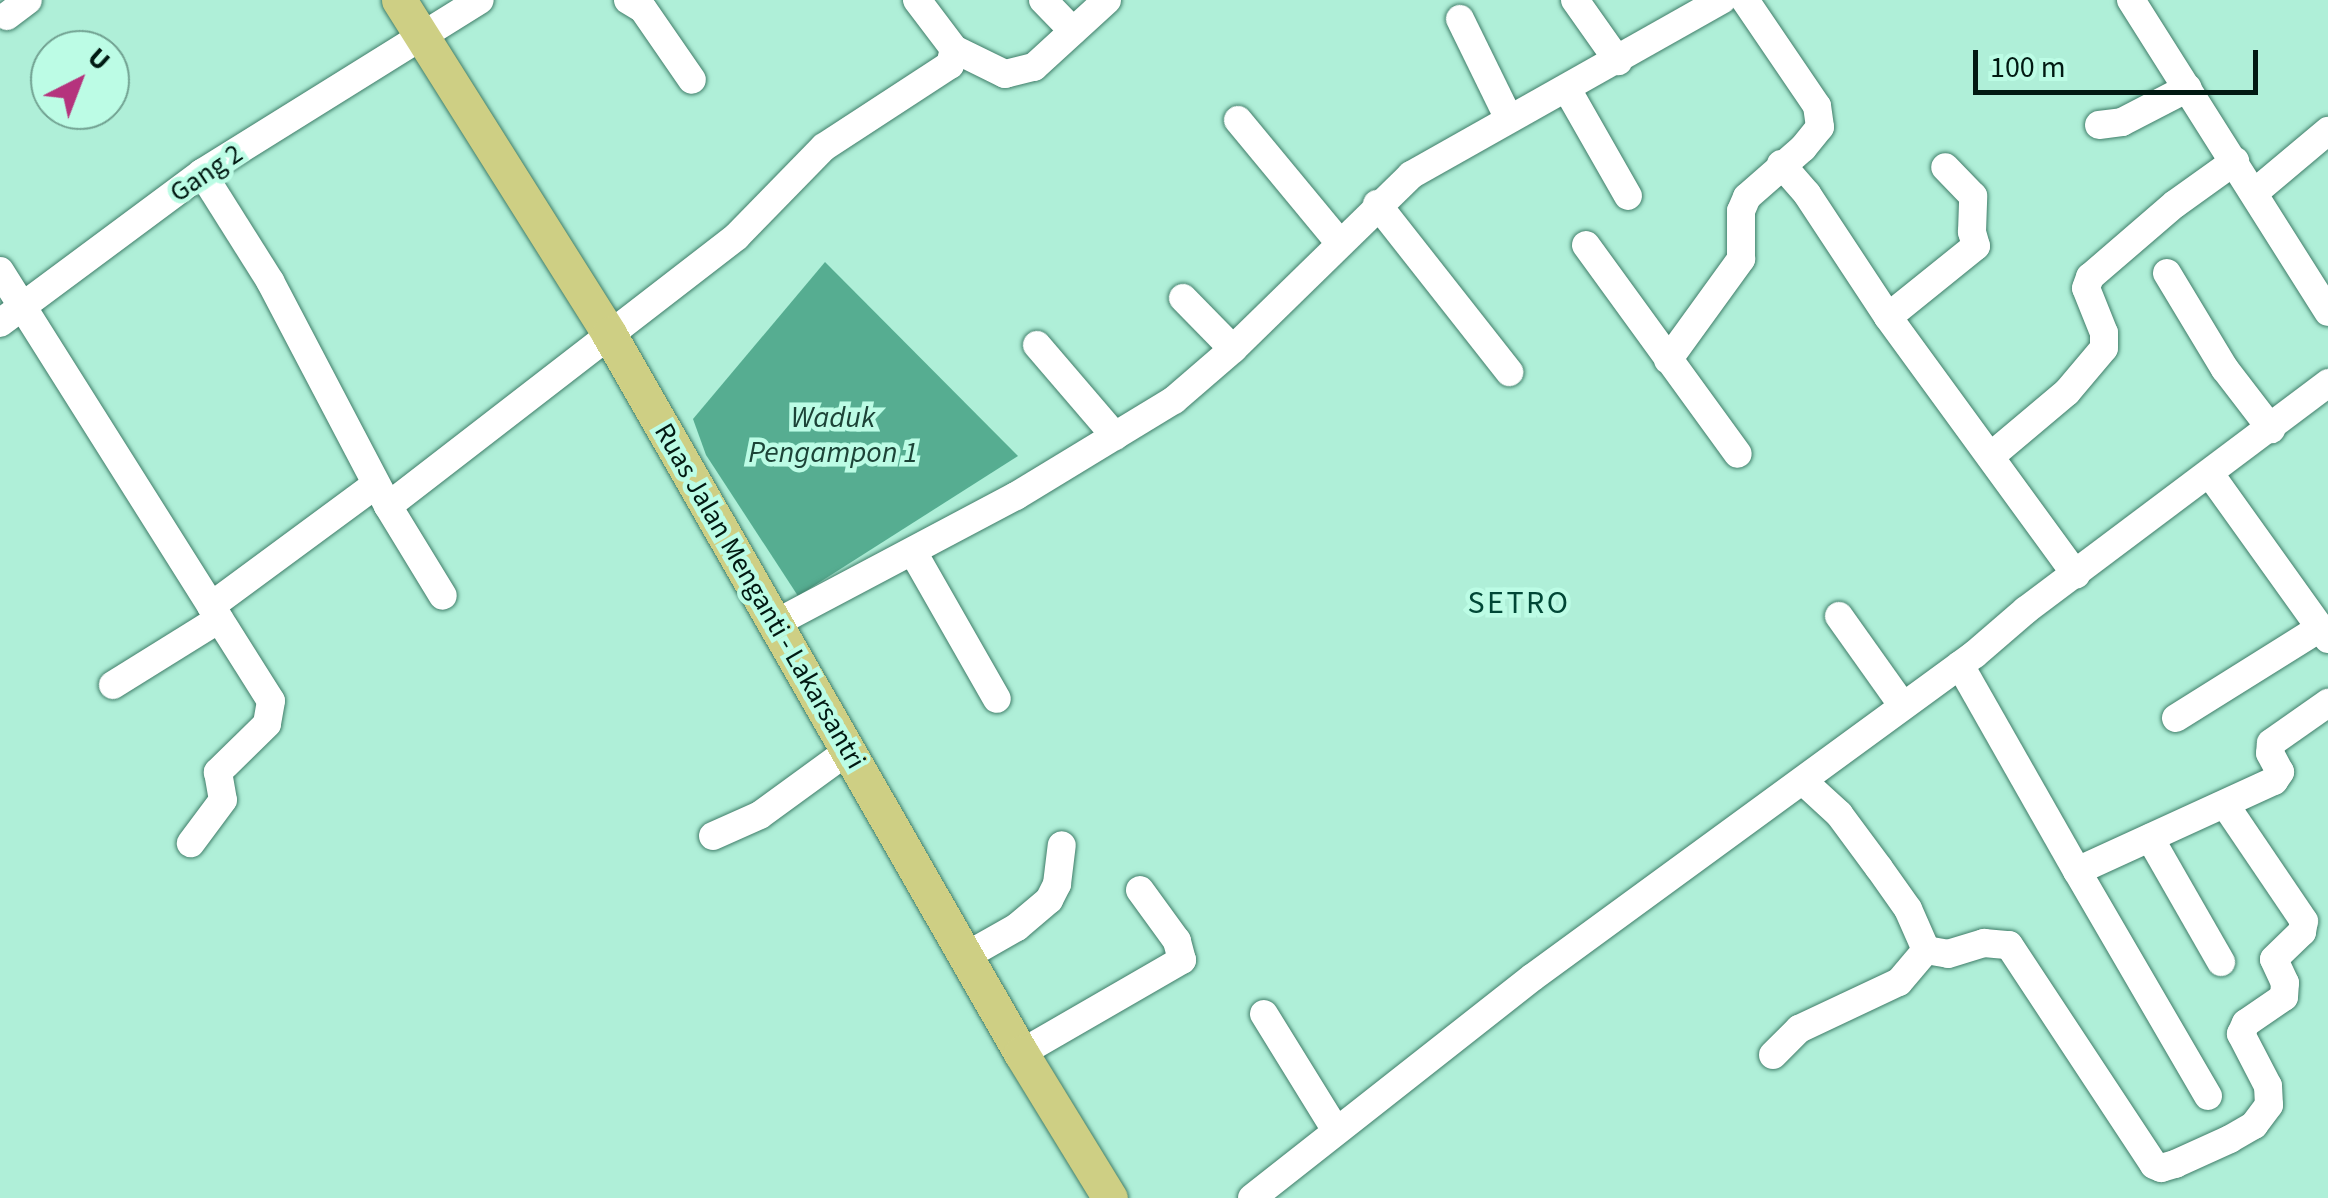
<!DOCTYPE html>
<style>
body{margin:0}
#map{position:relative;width:2328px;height:1198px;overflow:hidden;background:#afefd8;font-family:"Source Sans 3",sans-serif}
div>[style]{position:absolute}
.water>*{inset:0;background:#56ad91}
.roads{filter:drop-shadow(0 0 2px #407d69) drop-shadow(0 0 2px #407d69)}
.minor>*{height:28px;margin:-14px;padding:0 14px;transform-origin:14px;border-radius:14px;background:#fff}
.major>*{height:35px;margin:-17.5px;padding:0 17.5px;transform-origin:17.5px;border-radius:17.5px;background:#cecf84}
span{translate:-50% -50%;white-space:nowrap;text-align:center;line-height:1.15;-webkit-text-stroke:9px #bcfce5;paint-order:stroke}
.street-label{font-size:28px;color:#011912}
.water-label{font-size:30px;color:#1c4337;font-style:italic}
.quarter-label{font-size:32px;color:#004736;letter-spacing:2.5px}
.north{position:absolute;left:30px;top:30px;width:100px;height:100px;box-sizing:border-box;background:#bcfce5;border:2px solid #71a191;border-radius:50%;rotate:42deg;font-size:28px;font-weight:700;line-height:40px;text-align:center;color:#011912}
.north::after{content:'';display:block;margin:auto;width:35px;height:45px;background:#b5337d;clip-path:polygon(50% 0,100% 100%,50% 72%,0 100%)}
.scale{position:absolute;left:1973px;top:50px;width:285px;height:45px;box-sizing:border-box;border:5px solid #011912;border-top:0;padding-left:12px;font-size:30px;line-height:35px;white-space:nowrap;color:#011912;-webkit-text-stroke:8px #bcfce5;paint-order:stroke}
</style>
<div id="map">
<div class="water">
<div style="clip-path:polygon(825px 262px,1018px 456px,798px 596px,706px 455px,693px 419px)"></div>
</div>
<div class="roads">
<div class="minor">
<div style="left:628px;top:0;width:17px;rotate:31deg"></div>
<div style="left:643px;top:9px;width:86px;rotate:55.4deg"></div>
<div style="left:917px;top:0;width:61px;rotate:52.9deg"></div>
<div style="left:954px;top:49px;width:57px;rotate:26.1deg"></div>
<div style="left:1005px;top:74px;width:30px;rotate:-14deg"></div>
<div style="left:1034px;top:67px;width:99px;rotate:-42.5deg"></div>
<div style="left:1043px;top:0;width:43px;rotate:45.9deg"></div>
<div style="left:1575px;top:0;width:75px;rotate:54.8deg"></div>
<div style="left:2131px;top:0;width:369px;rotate:57.7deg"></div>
<div style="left:7px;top:16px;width:26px;rotate:-37deg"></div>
<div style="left:1460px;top:19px;width:111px;rotate:63.9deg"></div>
<div style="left:1567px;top:89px;width:123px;rotate:60.3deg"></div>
<div style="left:1238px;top:120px;width:158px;rotate:50.4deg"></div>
<div style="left:2099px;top:125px;width:23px;rotate:-7deg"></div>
<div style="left:2122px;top:122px;width:74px;rotate:-27.3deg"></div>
<div style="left:1781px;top:164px;width:40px;rotate:49deg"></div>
<div style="left:1807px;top:194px;width:147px;rotate:56.6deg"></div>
<div style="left:1888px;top:317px;width:319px;rotate:53.9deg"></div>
<div style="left:202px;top:173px;width:128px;rotate:57.8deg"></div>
<div style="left:270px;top:281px;width:254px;rotate:62.3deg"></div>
<div style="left:388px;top:506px;width:441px;rotate:-37.7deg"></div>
<div style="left:737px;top:236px;width:124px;rotate:-45.7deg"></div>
<div style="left:824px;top:147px;width:150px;rotate:-33.1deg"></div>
<div style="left:950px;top:65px;width:16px;rotate:-76deg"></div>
<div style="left:2254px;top:193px;width:97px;rotate:-40deg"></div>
<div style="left:1377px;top:204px;width:214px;rotate:51.8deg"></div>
<div style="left:1586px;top:245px;width:258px;rotate:54deg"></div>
<div style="left:0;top:271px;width:508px;rotate:57.78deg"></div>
<div style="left:271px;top:701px;width:23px;rotate:100deg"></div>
<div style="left:267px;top:724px;width:69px;rotate:135.6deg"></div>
<div style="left:218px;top:772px;width:28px;rotate:80deg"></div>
<div style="left:223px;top:800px;width:54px;rotate:126.7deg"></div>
<div style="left:2167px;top:273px;width:112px;rotate:58.9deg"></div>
<div style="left:2225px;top:369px;width:76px;rotate:52.5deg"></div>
<div style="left:1183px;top:298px;width:71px;rotate:45.6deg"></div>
<div style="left:1888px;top:317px;width:113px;rotate:-38.9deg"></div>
<div style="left:1976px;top:246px;width:15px;rotate:-106deg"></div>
<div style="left:1972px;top:232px;width:36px;rotate:-88deg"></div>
<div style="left:1973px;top:196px;width:40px;rotate:-134deg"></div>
<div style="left:0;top:323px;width:252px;rotate:-36.6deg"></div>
<div style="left:202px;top:173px;width:327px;rotate:-31.9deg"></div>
<div style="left:1037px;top:345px;width:120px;rotate:49.4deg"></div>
<div style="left:1668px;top:360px;width:125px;rotate:-54.1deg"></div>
<div style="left:1741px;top:259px;width:48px;rotate:-90deg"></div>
<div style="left:1741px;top:211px;width:15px;rotate:-67deg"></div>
<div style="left:1747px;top:197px;width:74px;rotate:-41.2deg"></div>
<div style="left:1803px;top:148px;width:27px;rotate:-51deg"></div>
<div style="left:1820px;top:127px;width:21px;rotate:-98deg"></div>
<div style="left:1817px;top:106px;width:128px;rotate:-124.2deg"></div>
<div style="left:1991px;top:456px;width:99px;rotate:-40.1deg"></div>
<div style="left:2067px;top:392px;width:57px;rotate:-49.9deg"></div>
<div style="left:2104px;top:348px;width:15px;rotate:-90deg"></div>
<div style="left:2104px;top:333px;width:48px;rotate:-111.8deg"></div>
<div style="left:2086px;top:288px;width:12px;rotate:-70deg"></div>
<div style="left:2090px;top:277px;width:112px;rotate:-40.7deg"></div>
<div style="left:2175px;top:204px;width:74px;rotate:-35.6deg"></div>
<div style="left:2210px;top:474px;width:203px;rotate:54.4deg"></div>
<div style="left:388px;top:506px;width:105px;rotate:58.6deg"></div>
<div style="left:913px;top:552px;width:169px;rotate:60.3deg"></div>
<div style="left:211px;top:606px;width:202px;rotate:-36.4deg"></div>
<div style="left:1839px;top:616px;width:110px;rotate:54.6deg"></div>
<div style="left:776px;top:623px;width:272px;rotate:-27.9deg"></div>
<div style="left:1016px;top:496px;width:185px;rotate:-31.3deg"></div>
<div style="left:1174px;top:400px;width:78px;rotate:-40.8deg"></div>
<div style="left:1233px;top:349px;width:249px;rotate:-44.3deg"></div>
<div style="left:1411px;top:175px;width:357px;rotate:-29.4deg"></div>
<div style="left:1960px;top:665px;width:237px;rotate:60.4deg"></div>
<div style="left:113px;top:685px;width:125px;rotate:-31.9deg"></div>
<div style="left:2176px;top:718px;width:170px;rotate:-32deg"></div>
<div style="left:1803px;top:781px;width:49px;rotate:42.5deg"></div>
<div style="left:1839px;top:814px;width:67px;rotate:53.5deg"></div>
<div style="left:1879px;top:868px;width:50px;rotate:54.7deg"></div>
<div style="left:1908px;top:909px;width:45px;rotate:66.3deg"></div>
<div style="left:713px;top:836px;width:51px;rotate:-24.1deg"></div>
<div style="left:760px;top:815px;width:110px;rotate:-36.1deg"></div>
<div style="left:2150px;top:838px;width:143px;rotate:60.2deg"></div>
<div style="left:1926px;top:950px;width:22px;rotate:10deg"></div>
<div style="left:1948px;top:954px;width:38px;rotate:-17deg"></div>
<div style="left:1984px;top:943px;width:25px;rotate:5deg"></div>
<div style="left:2009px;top:945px;width:263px;rotate:56.6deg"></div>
<div style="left:2154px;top:1165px;width:8px;rotate:23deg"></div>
<div style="left:2161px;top:1168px;width:15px;rotate:-16deg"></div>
<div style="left:2175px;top:1164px;width:60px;rotate:-24.4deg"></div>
<div style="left:2230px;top:1139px;width:28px;rotate:-30deg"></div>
<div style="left:2254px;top:1125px;width:25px;rotate:-53deg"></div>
<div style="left:2269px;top:1105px;width:19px;rotate:-93deg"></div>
<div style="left:2268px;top:1086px;width:59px;rotate:-117.4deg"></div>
<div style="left:2241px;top:1034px;width:12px;rotate:-66deg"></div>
<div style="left:2246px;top:1023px;width:46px;rotate:-34.4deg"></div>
<div style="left:2284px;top:997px;width:14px;rotate:-86deg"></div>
<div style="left:2285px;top:983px;width:26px;rotate:-115deg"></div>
<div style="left:2274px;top:959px;width:39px;rotate:-44deg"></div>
<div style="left:2302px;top:932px;width:11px;rotate:-80deg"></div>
<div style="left:2304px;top:921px;width:139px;rotate:-124.1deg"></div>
<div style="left:966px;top:956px;width:59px;rotate:-29.6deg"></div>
<div style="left:1017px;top:927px;width:42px;rotate:-40.2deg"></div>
<div style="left:1049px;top:900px;width:18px;rotate:-63deg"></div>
<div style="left:1057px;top:884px;width:39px;rotate:-83deg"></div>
<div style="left:1264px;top:1014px;width:135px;rotate:58.3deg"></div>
<div style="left:1021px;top:1053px;width:186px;rotate:-30deg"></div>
<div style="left:1182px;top:960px;width:20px;rotate:-105deg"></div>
<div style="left:1177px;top:941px;width:63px;rotate:-126deg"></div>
<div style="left:1773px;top:1055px;width:37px;rotate:-45deg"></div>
<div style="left:1799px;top:1029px;width:110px;rotate:-25.2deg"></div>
<div style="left:1899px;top:982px;width:42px;rotate:-49.8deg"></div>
<div style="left:2208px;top:1096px;width:260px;rotate:-120.2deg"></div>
<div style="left:2077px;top:871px;width:217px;rotate:-24.6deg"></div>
<div style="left:2274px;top:781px;width:11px;rotate:-56deg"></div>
<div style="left:2280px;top:772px;width:21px;rotate:-118deg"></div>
<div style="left:2270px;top:753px;width:10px;rotate:-84deg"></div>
<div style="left:2271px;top:743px;width:70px;rotate:-35.1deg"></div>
<div style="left:1252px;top:1198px;width:357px;rotate:-38.2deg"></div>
<div style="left:1533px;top:977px;width:547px;rotate:-36.16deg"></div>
<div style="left:1975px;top:654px;width:67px;rotate:-40.8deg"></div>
<div style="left:2026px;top:610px;width:378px;rotate:-36.9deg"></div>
</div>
<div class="major">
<div style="left:399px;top:0;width:395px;rotate:57.8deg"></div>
<div style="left:609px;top:334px;width:829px;rotate:60.19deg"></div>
<div style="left:1021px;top:1053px;width:170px;rotate:58.5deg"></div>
</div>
</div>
<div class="street-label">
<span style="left:206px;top:173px;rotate:-34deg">Gang 2</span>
<span style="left:760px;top:596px;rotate:60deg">Ruas Jalan Menganti - Lakarsantri</span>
</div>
<div class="water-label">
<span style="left:833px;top:435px">Waduk<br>Pengampon 1</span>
</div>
<div class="quarter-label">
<span style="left:1519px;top:603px">SETRO</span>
</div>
<div class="north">U</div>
<div class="scale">100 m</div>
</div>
